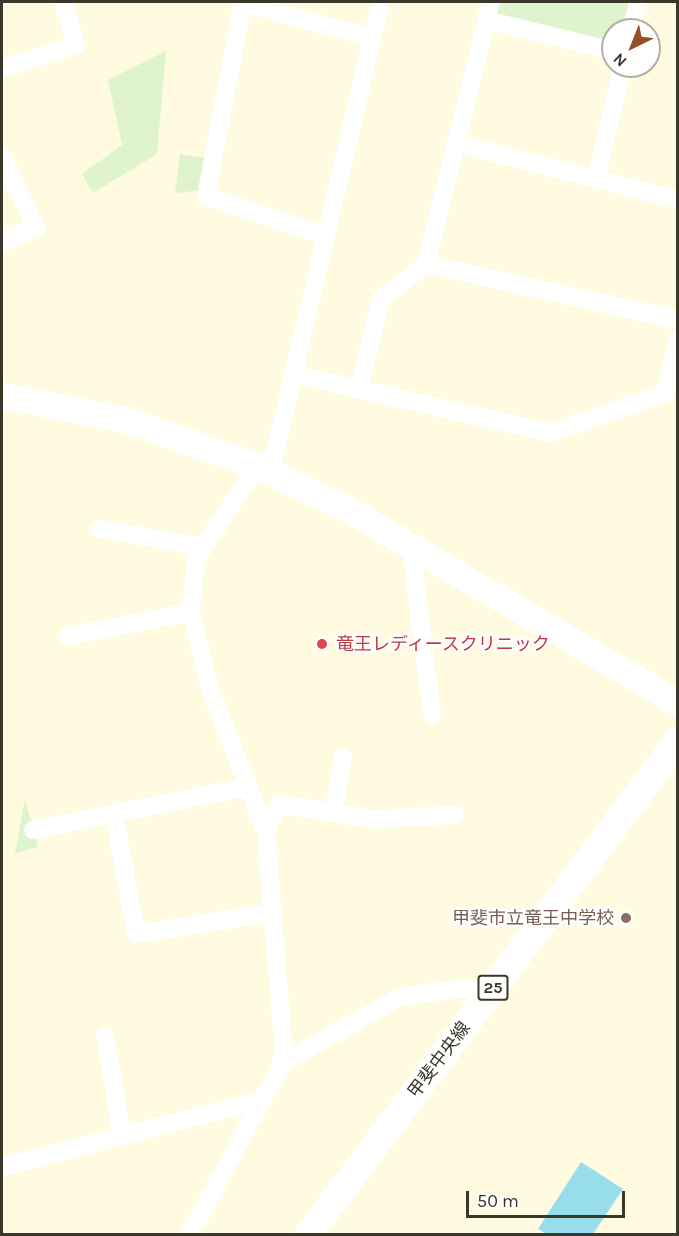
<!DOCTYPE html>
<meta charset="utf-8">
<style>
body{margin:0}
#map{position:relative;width:679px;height:1236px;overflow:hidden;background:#fffbe1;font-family:Karla,"Noto Sans JP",sans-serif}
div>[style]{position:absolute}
.green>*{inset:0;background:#dff3cd}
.water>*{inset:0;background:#97ddec}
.street>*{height:18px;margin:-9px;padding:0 9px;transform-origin:9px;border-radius:9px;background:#fff}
.secondary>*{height:26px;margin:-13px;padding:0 13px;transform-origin:13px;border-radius:13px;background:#fff}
.primary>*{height:28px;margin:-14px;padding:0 14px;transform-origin:14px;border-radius:14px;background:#fff}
.dots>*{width:16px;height:16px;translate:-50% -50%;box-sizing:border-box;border:3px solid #fff;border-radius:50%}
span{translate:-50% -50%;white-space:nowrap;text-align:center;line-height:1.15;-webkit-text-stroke:5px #fff;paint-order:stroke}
.shield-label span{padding:2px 4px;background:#fff;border:2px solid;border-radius:4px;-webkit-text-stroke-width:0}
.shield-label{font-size:16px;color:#3a382b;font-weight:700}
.health-label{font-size:18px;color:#be3a42}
.left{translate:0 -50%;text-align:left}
.education-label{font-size:18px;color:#785e54}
.right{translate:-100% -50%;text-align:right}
.street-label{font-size:18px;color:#3a382b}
.frame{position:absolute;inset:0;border:3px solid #3a382b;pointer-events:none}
.north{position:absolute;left:601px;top:18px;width:60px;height:60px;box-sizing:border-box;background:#fff;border:2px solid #b0afaa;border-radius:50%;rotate:223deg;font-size:16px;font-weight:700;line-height:24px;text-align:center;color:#3a382b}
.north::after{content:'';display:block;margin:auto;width:21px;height:27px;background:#974f2a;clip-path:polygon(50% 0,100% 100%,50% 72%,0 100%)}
.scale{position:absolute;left:466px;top:1191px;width:159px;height:27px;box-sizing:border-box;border:3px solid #3a382b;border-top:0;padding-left:8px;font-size:18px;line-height:21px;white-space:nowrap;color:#3a382b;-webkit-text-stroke:4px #fff;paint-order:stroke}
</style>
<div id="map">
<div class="green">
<div style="clip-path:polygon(498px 2px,635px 2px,628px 30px,613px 30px,613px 41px,493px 22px)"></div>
<div style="clip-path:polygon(166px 51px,157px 154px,93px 193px,82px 174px,122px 145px,108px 80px)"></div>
<div style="clip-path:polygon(180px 154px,213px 159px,204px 190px,175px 193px)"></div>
<div style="clip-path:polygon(25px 799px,38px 847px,15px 853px)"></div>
</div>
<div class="water">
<div style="clip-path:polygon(581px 1162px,623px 1189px,593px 1234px,547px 1234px,538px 1229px)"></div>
</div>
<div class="street">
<div style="left:243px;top:2px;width:197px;rotate:100.8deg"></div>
<div style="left:206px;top:196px;width:126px;rotate:18.4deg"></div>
<div style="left:243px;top:3px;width:134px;rotate:15.2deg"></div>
<div style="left:486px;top:20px;width:131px;rotate:13.7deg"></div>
<div style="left:631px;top:30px;width:29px;rotate:-76deg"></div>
<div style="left:2px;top:69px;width:78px;rotate:-18deg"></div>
<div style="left:76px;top:45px;width:45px;rotate:-106.8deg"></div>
<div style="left:456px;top:143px;width:229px;rotate:14.4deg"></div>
<div style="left:2px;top:157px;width:79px;rotate:64.4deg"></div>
<div style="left:36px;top:228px;width:37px;rotate:158deg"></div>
<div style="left:596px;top:179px;width:116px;rotate:-76.6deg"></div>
<div style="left:426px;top:264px;width:258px;rotate:12.5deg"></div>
<div style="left:293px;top:374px;width:264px;rotate:12.9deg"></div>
<div style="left:550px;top:433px;width:122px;rotate:-19.2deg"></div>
<div style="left:665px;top:393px;width:54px;rotate:-76deg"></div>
<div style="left:359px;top:389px;width:93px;rotate:-76.3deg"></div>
<div style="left:381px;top:299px;width:57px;rotate:-37.9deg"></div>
<div style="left:426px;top:264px;width:270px;rotate:-76.1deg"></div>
<div style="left:100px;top:529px;width:105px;rotate:9.9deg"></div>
<div style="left:411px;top:547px;width:169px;rotate:82.9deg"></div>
<div style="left:68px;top:636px;width:125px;rotate:-11deg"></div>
<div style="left:114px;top:813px;width:123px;rotate:79.7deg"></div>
<div style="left:136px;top:934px;width:137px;rotate:-8.8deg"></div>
<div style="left:334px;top:813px;width:57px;rotate:-80.9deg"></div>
<div style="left:33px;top:830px;width:217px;rotate:-11.4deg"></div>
<div style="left:266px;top:832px;width:31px;rotate:-65deg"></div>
<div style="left:279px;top:804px;width:95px;rotate:9.1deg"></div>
<div style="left:373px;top:819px;width:82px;rotate:-2.8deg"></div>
<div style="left:105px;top:1036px;width:101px;rotate:80.4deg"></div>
<div style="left:282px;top:1063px;width:135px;rotate:-29.2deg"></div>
<div style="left:400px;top:997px;width:65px;rotate:-8deg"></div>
<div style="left:464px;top:988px;width:25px;rotate:11deg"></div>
<div style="left:2px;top:1167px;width:268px;rotate:-14.5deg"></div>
<div style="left:190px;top:1234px;width:194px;rotate:-61.7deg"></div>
<div style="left:282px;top:1063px;width:20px;rotate:-87deg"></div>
<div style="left:283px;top:1043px;width:212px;rotate:-94.6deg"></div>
<div style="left:266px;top:832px;width:154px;rotate:-111.4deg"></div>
<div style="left:210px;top:689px;width:79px;rotate:-103.9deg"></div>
<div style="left:191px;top:612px;width:53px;rotate:-84.6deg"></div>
<div style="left:196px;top:559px;width:111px;rotate:-56.7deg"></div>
<div style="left:257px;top:466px;width:19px;rotate:-28deg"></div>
<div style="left:274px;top:457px;width:467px;rotate:-76.8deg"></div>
</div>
<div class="secondary">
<div style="left:2px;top:396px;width:126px;rotate:11deg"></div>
<div style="left:126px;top:420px;width:139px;rotate:19.3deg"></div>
<div style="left:257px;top:466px;width:102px;rotate:25.6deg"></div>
<div style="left:349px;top:510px;width:381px;rotate:30.4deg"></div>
</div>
<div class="primary">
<div style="left:309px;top:1234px;width:616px;rotate:-53.19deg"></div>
</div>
<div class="dots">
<div style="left:322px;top:644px;background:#e0444e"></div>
<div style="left:626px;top:918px;background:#8d6e63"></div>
</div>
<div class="shield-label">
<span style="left:493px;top:988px">25</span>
</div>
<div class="health-label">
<span class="left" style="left:336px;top:644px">竜王レディースクリニック</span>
</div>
<div class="education-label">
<span class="right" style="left:614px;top:918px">甲斐市立竜王中学校</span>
</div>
<div class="street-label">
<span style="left:439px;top:1060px;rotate:-53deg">甲斐中央線</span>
</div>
<div class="frame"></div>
<div class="north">N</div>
<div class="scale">50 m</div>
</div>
